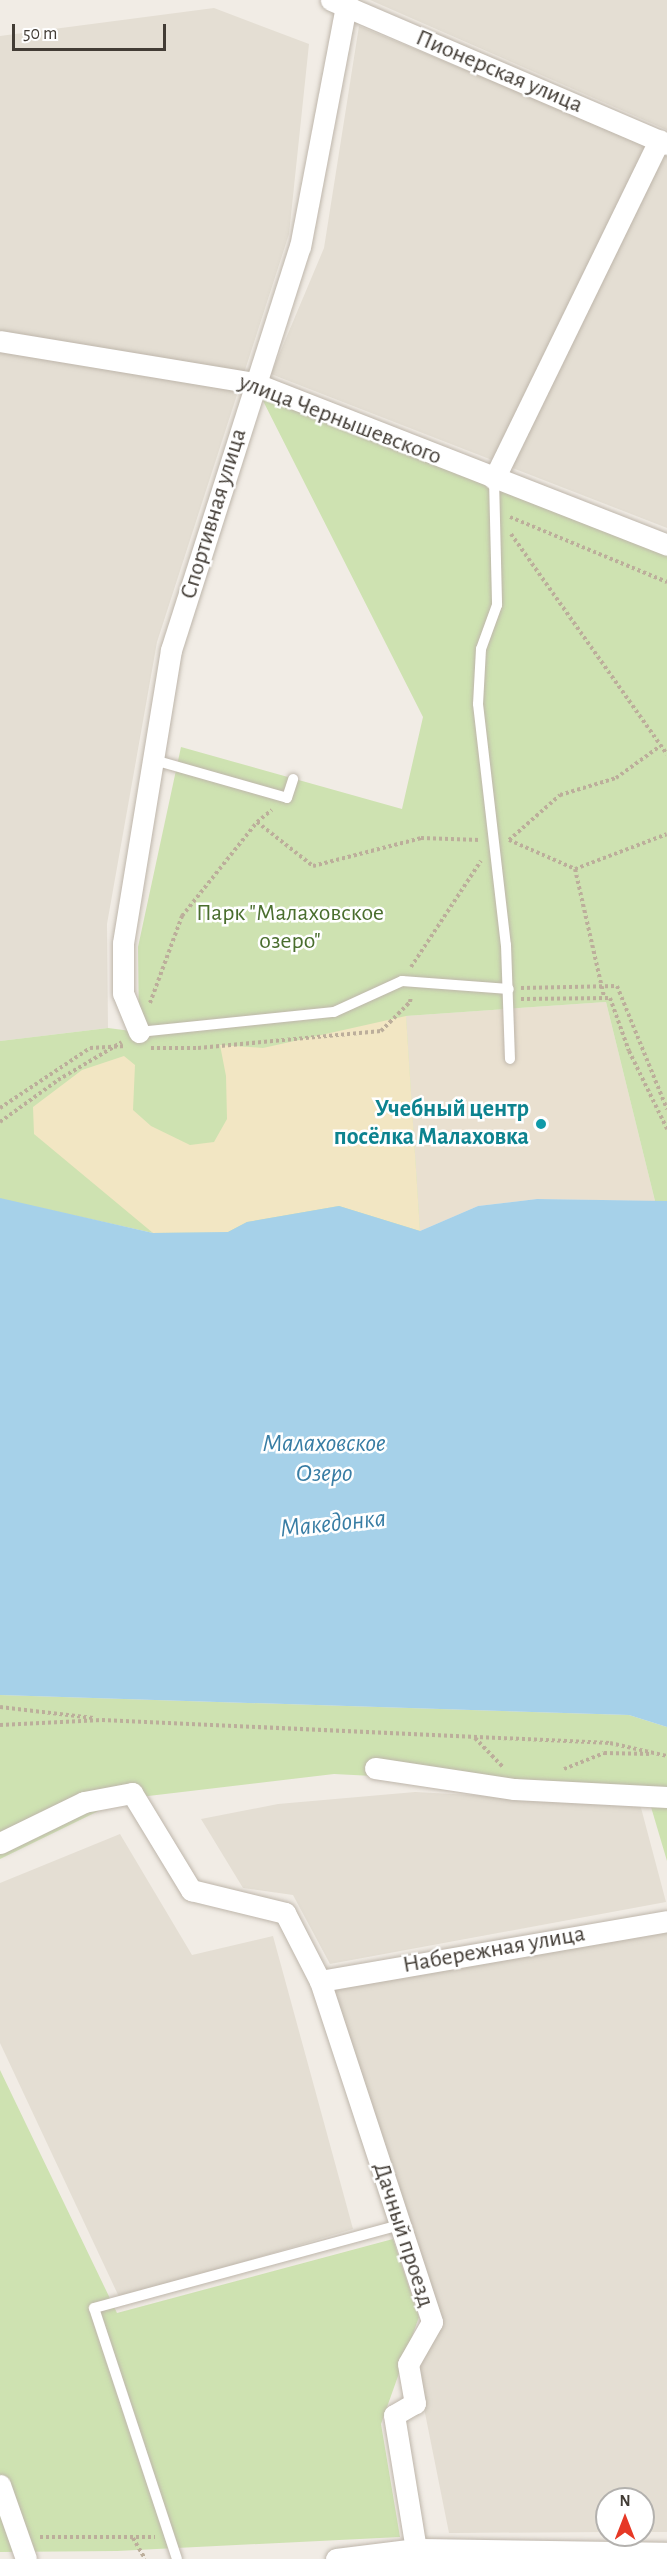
<!DOCTYPE html>
<meta charset="utf-8">
<style>
body{margin:0}
#map{position:relative;width:667px;height:2559px;overflow:hidden;background:#f1ece5;font-family:"Alegreya Sans",sans-serif}
div>[style]{position:absolute}
.residential>*{inset:0;background:#e4ded3}
.education>*{inset:0;background:#e9e0d0}
.green>*{inset:0;background:#cee2b1}
.sand>*{inset:0;background:#f2e6c3}
.water>*{inset:0;background:#a6d1e9}
.path>*{height:4px;margin-top:-2px;transform-origin:0;background:repeating-linear-gradient(90deg,#bcae9b 0 3px,transparent 0 6px)}
.roads{filter:drop-shadow(0 0 2px #beb6ab) drop-shadow(0 0 2px #beb6ab)}
.service>*{height:10px;margin:-5px;padding:0 5px;transform-origin:5px;border-radius:5px;background:#fff}
.minor>*{height:21px;margin:-10.5px;padding:0 10.5px;transform-origin:10.5px;border-radius:10.5px;background:#fff}
.dots>*{width:16px;height:16px;translate:-50% -50%;box-sizing:border-box;border:3px solid #fff;border-radius:50%}
span{translate:-50% -50%;white-space:nowrap;text-align:center;line-height:1.15;-webkit-text-stroke:5px #fff;paint-order:stroke}
.street-label{font-size:24px;color:#423c35}
.park-label{font-size:24px;color:#4a6e2e}
.culture-label{font-size:24px;color:#0d838f;font-weight:700}
.right{translate:-100% -50%;text-align:right}
.water-label{font-size:26px;color:#387da4;font-style:italic}
.north{position:absolute;left:595px;top:2487px;width:60px;height:60px;box-sizing:border-box;background:#fff;border:2px solid #b3b1ae;border-radius:50%;rotate:0deg;font-size:16px;font-weight:700;line-height:24px;text-align:center;color:#423c35}
.north::after{content:'';display:block;margin:auto;width:21px;height:27px;background:#e63826;clip-path:polygon(50% 0,100% 100%,50% 72%,0 100%)}
.scale{position:absolute;left:12px;top:24px;width:154px;height:27px;box-sizing:border-box;border:3px solid #423c35;border-top:0;padding-left:8px;font-size:18px;line-height:21px;white-space:nowrap;color:#423c35;-webkit-text-stroke:4px #fff;paint-order:stroke}
</style>
<div id="map">
<div class="residential">
<div style="clip-path:polygon(370px 0,667px 0,667px 130px)"></div>
<div style="clip-path:polygon(214px 8px,309px 44px,289px 234px,157px 642px,107px 924px,108px 1028px,0 1041px,0 36px)"></div>
<div style="clip-path:polygon(359px 26px,667px 153px,667px 528px,271px 374px,324px 248px)"></div>
<div style="clip-path:polygon(415px 1792px,640px 1804px,666px 1902px,330px 1964px,293px 1895px,243px 1888px,201px 1819px,278px 1804px)"></div>
<div style="clip-path:polygon(120px 1834px,192px 1955px,273px 1936px,353px 2229px,120px 2299px,0 2043px,0 1883px)"></div>
<div style="clip-path:polygon(667px 1928px,667px 2532px,643px 2532px,643px 2499px,607px 2499px,607px 2532px,449px 2533px,415px 2363px,437px 2320px,328px 1986px)"></div>
</div>
<div class="education">
<div style="clip-path:polygon(606px 1002px,655px 1201px,537px 1199px,478px 1206px,420px 1231px,406px 1016px)"></div>
</div>
<div class="green">
<div style="clip-path:polygon(254px 383px,667px 545px,667px 1201px,655px 1201px,606px 1002px,406px 1016px,420px 1231px,153px 1233px,0 1199px,0 1041px,108px 1028px,139px 1032px,138px 947px,181px 747px,402px 809px,423px 717px)"></div>
<div style="clip-path:polygon(0 1695px,629px 1715px,667px 1727px,667px 1861px,646px 1790px,334px 1774px,123px 1799px,0 1859px)"></div>
<div style="clip-path:polygon(0 2070px,117px 2313px,393px 2239px,419px 2317px,381px 2424px,400px 2537px,117px 2551px,0 2552px)"></div>
</div>
<div class="sand">
<div style="clip-path:polygon(406px 1016px,420px 1231px,339px 1206px,247px 1222px,228px 1232px,153px 1233px,34px 1134px,33px 1107px,82px 1070px,124px 1056px,135px 1065px,133px 1110px,151px 1126px,190px 1145px,214px 1142px,227px 1119px,226px 1076px,220px 1045px,263px 1048px)"></div>
</div>
<div class="water">
<div style="clip-path:polygon(0 1198px,153px 1233px,228px 1232px,247px 1222px,339px 1206px,420px 1231px,478px 1206px,537px 1199px,667px 1201px,667px 1727px,629px 1715px,0 1695px)"></div>
</div>
<div class="path">
<div style="left:510px;top:517px;width:170px;rotate:22.5deg"></div>
<div style="left:511px;top:534px;width:270px;rotate:54.7deg"></div>
<div style="left:257px;top:822px;width:71px;rotate:38.2deg"></div>
<div style="left:313px;top:866px;width:112px;rotate:-14.5deg"></div>
<div style="left:421px;top:838px;width:59px;rotate:1.9deg"></div>
<div style="left:509px;top:840px;width:72px;rotate:23.7deg"></div>
<div style="left:575px;top:869px;width:98px;rotate:-20.8deg"></div>
<div style="left:509px;top:840px;width:68px;rotate:-41.4deg"></div>
<div style="left:560px;top:795px;width:59px;rotate:-16.9deg"></div>
<div style="left:616px;top:778px;width:54px;rotate:-36deg"></div>
<div style="left:575px;top:869px;width:131px;rotate:77.2deg"></div>
<div style="left:411px;top:967px;width:127px;rotate:-56.6deg"></div>
<div style="left:521px;top:988px;width:96px;rotate:-1.2deg"></div>
<div style="left:617px;top:986px;width:133px;rotate:67.9deg"></div>
<div style="left:521px;top:999px;width:89px;rotate:-0.6deg"></div>
<div style="left:610px;top:998px;width:56px;rotate:70.3deg"></div>
<div style="left:629px;top:1051px;width:87px;rotate:64deg"></div>
<div style="left:150px;top:1003px;width:93px;rotate:-69.8deg"></div>
<div style="left:182px;top:916px;width:120px;rotate:-51.4deg"></div>
<div style="left:257px;top:822px;width:19px;rotate:-39deg"></div>
<div style="left:151px;top:1048px;width:47px"></div>
<div style="left:198px;top:1048px;width:184px;rotate:-5.3deg"></div>
<div style="left:381px;top:1031px;width:41px;rotate:-45deg"></div>
<div style="left:410px;top:1002px;width:6px;rotate:-81deg"></div>
<div style="left:0;top:1108px;width:108px;rotate:-33.7deg"></div>
<div style="left:90px;top:1048px;width:36px;rotate:-3deg"></div>
<div style="left:0;top:1122px;width:72px;rotate:-35.9deg"></div>
<div style="left:58px;top:1080px;width:74px;rotate:-30.7deg"></div>
<div style="left:0;top:1707px;width:94px;rotate:6.7deg"></div>
<div style="left:0;top:1725px;width:102px;rotate:-2.8deg"></div>
<div style="left:102px;top:1720px;width:509px;rotate:2.59deg"></div>
<div style="left:610px;top:1743px;width:58px;rotate:12.8deg"></div>
<div style="left:475px;top:1738px;width:40px;rotate:46deg"></div>
<div style="left:564px;top:1769px;width:43px;rotate:-21.8deg"></div>
<div style="left:604px;top:1753px;width:48px;rotate:1.2deg"></div>
<div style="left:40px;top:2537px;width:115px"></div>
<div style="left:133px;top:2538px;width:24px;rotate:60deg"></div>
</div>
<div class="roads">
<div class="service">
<div style="left:494px;top:479px;width:126px;rotate:88.6deg"></div>
<div style="left:497px;top:605px;width:47px;rotate:110deg"></div>
<div style="left:481px;top:649px;width:55px;rotate:93.1deg"></div>
<div style="left:478px;top:704px;width:243px;rotate:83.4deg"></div>
<div style="left:506px;top:945px;width:114px;rotate:88deg"></div>
<div style="left:154px;top:760px;width:138px;rotate:15.9deg"></div>
<div style="left:287px;top:798px;width:20px;rotate:-72deg"></div>
<div style="left:139px;top:1032px;width:196px;rotate:-5.9deg"></div>
<div style="left:334px;top:1012px;width:75px;rotate:-24.5deg"></div>
<div style="left:402px;top:981px;width:107px;rotate:4.3deg"></div>
<div style="left:177px;top:2559px;width:264px;rotate:-108.3deg"></div>
<div style="left:94px;top:2308px;width:317px;rotate:-15.2deg"></div>
</div>
<div class="minor">
<div style="left:331px;top:0;width:366px;rotate:23.2deg"></div>
<div style="left:0;top:341px;width:257px;rotate:9.4deg"></div>
<div style="left:254px;top:383px;width:444px;rotate:21.4deg"></div>
<div style="left:494px;top:479px;width:377px;rotate:-64deg"></div>
<div style="left:139px;top:1032px;width:42px;rotate:-112.3deg"></div>
<div style="left:123px;top:993px;width:50px;rotate:-90deg"></div>
<div style="left:123px;top:943px;width:297px;rotate:-80.7deg"></div>
<div style="left:171px;top:650px;width:423px;rotate:-72.3deg"></div>
<div style="left:300px;top:247px;width:251px;rotate:-79.2deg"></div>
<div style="left:375px;top:1768px;width:141px;rotate:8.6deg"></div>
<div style="left:514px;top:1789px;width:153px;rotate:3deg"></div>
<div style="left:0;top:1843px;width:93px;rotate:-26deg"></div>
<div style="left:84px;top:1802px;width:49px;rotate:-10.6deg"></div>
<div style="left:132px;top:1793px;width:114px;rotate:58.7deg"></div>
<div style="left:191px;top:1890px;width:97px;rotate:13.7deg"></div>
<div style="left:285px;top:1913px;width:76px;rotate:62.8deg"></div>
<div style="left:320px;top:1981px;width:359px;rotate:71.8deg"></div>
<div style="left:432px;top:2322px;width:48px;rotate:119.7deg"></div>
<div style="left:408px;top:2364px;width:40px;rotate:80deg"></div>
<div style="left:415px;top:2403px;width:24px;rotate:150deg"></div>
<div style="left:394px;top:2415px;width:136px;rotate:80.7deg"></div>
<div style="left:320px;top:1981px;width:352px;rotate:-9.8deg"></div>
<div style="left:0;top:2485px;width:78px;rotate:70.6deg"></div>
<div style="left:336px;top:2559px;width:81px;rotate:-7.1deg"></div>
<div style="left:416px;top:2549px;width:251px;rotate:0.9deg"></div>
</div>
</div>
<div class="dots">
<div style="left:541px;top:1124px;background:#0f9aa8"></div>
</div>
<div class="street-label">
<span style="left:499px;top:72px;rotate:23deg">Пионерская улица</span>
<span style="left:340px;top:420px;rotate:21deg">улица Чернышевского</span>
<span style="left:214px;top:514px;rotate:-73deg">Спортивная улица</span>
<span style="left:494px;top:1950px;rotate:-10deg">Набережная улица</span>
<span style="left:403px;top:2235px;rotate:72deg">Дачный проезд</span>
</div>
<div class="park-label">
<span style="left:290px;top:928px">Парк "Малаховское<br>озеро"</span>
</div>
<div class="culture-label">
<span class="right" style="left:529px;top:1124px">Учебный центр<br>посёлка Малаховка</span>
</div>
<div class="water-label">
<span style="left:324px;top:1459px">Малаховское<br>Озеро</span>
<span style="left:333px;top:1524px;rotate:-6deg">Македонка</span>
</div>
<div class="north">N</div>
<div class="scale">50 m</div>
</div>
